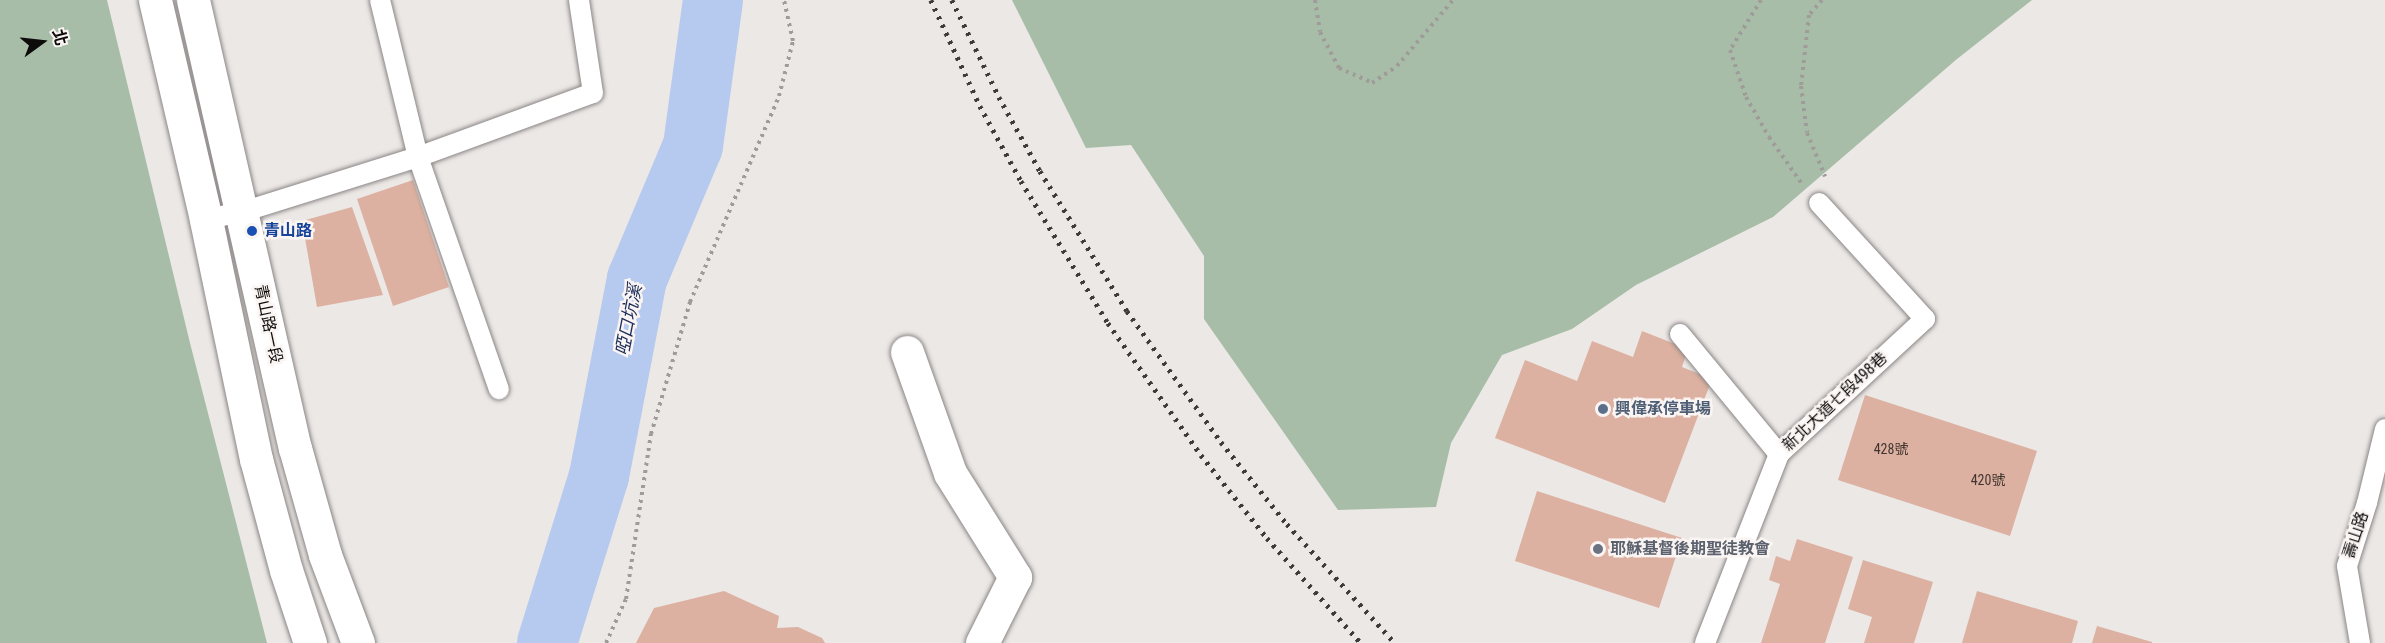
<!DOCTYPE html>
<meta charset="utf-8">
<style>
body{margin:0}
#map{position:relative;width:2385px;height:643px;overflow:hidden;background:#ece8e6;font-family:"Roboto Condensed","Noto Sans TC",sans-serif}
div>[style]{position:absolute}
.green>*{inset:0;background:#a7bda8}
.river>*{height:60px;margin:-30px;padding:0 30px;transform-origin:30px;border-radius:30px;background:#b6c9ee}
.building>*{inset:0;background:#ddb1a1}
.path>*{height:4px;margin-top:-2px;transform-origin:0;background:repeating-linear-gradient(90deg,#9e9b99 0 3px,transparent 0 7.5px)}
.roads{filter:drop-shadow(0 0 2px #8a8685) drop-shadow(0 0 2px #8a8685)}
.service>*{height:20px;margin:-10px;padding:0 10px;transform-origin:10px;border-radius:10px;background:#fff}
.minor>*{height:33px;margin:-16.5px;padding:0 16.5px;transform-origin:16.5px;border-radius:16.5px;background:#fff}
.tertiary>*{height:33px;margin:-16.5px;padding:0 16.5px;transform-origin:16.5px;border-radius:16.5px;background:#fff}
.rail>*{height:4.5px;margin-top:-2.25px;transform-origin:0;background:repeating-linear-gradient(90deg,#3e3c3b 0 3px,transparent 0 9px)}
.dots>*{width:16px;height:16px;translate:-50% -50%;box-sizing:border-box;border:3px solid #faf5f3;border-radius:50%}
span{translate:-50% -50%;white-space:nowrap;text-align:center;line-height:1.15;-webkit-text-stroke:5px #faf5f3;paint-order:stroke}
.number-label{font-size:14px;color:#413530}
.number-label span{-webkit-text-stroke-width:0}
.transit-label{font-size:16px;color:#164399;font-weight:700}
.left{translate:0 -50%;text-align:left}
.street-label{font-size:16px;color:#0d0c0b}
.service-label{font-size:16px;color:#4e5e75;font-weight:700}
.worship-label{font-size:16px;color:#5b616d;font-weight:700}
.water-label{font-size:18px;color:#1a2d5b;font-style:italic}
.north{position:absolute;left:12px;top:12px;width:60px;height:60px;-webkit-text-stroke:4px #faf5f3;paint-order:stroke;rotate:75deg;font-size:16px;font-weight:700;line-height:24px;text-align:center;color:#0d0c0b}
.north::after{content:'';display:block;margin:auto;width:21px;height:27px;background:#0d0c0b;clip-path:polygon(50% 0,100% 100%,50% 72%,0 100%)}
</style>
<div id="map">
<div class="green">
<div style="clip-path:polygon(0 0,107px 0,190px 343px,267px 643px,0 643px)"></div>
<div style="clip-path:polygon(1012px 0,2032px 0,1957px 59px,1773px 217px,1636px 285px,1572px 329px,1502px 355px,1451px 443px,1436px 507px,1338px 510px,1204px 319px,1204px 256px,1131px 145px,1086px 148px)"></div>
</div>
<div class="river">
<div style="left:547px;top:643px;width:175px;rotate:-72.7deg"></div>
<div style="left:599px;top:476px;width:201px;rotate:-79.1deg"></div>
<div style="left:637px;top:279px;width:144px;rotate:-67.2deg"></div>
<div style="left:693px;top:146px;width:147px;rotate:-82.2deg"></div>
</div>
<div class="building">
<div style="clip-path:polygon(413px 180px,449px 287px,393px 306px,357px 199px)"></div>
<div style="clip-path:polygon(352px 207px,383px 295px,317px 307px,302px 221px)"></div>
<div style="clip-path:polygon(1642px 331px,1688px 349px,1682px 367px,1712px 379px,1665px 503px,1495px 438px,1525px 360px,1577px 381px,1592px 341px,1633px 357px)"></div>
<div style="clip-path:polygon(1865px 395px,2037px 451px,2010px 536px,1838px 480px)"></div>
<div style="clip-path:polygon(1537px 491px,1682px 538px,1659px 608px,1515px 561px)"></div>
<div style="clip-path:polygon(1797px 539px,1853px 557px,1825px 643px,1761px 643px,1780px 584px,1769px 580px,1776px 556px,1790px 561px)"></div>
<div style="clip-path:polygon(1863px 560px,1933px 582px,1914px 643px,1864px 643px,1872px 617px,1848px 609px)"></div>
<div style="clip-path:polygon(724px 591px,779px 616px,777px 628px,798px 627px,822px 638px,825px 643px,636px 643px,654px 608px)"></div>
<div style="clip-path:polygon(1977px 591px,2078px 621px,2072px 643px,1962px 643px)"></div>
<div style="clip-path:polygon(2097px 626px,2152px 642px,2152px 643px,2092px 643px)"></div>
</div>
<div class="path">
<div style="left:1315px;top:0;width:32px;rotate:81deg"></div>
<div style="left:1320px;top:32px;width:41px;rotate:62.2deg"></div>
<div style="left:1339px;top:68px;width:36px;rotate:24deg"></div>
<div style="left:1372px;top:83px;width:30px;rotate:-34deg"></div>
<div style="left:1397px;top:66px;width:87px;rotate:-49.7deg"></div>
<div style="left:1761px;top:0;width:59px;rotate:121.8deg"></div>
<div style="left:1730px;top:50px;width:50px;rotate:71.2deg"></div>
<div style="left:1746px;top:97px;width:46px;rotate:60.1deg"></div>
<div style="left:1769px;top:137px;width:57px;rotate:54.9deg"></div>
<div style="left:1822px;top:0;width:20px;rotate:131deg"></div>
<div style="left:1809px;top:15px;width:71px;rotate:96.4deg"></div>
<div style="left:1801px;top:86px;width:47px;rotate:82.7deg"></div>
<div style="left:1807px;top:133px;width:47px;rotate:67.3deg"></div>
<div style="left:606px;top:643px;width:48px;rotate:-65.6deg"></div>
<div style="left:626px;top:599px;width:167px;rotate:-81.4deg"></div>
<div style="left:651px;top:434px;width:138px;rotate:-73.5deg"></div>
<div style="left:690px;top:302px;width:224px;rotate:-66.6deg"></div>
<div style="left:779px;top:96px;width:57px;rotate:-75.7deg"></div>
<div style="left:793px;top:41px;width:42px;rotate:-102.4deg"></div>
</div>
<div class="roads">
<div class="service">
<div style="left:380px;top:0;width:162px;rotate:76.4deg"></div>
<div style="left:418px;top:157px;width:246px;rotate:70.8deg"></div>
<div style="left:206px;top:220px;width:50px;rotate:-13.8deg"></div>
<div style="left:255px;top:208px;width:171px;rotate:-17.4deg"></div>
<div style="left:418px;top:157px;width:186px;rotate:-20.1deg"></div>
<div style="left:593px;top:93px;width:94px;rotate:-98.6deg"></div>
<div style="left:1680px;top:334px;width:156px;rotate:50.5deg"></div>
<div style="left:1705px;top:643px;width:203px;rotate:-68.6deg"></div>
<div style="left:1779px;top:454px;width:199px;rotate:-42.8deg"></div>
<div style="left:1925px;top:319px;width:157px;rotate:-132.4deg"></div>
<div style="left:2360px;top:643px;width:78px;rotate:-99.6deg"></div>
<div style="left:2347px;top:566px;width:66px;rotate:-72.4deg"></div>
<div style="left:2367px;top:503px;width:76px;rotate:-76.3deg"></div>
</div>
<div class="minor">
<div style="left:907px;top:352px;width:128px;rotate:70.4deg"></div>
<div style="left:950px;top:473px;width:123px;rotate:58deg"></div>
<div style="left:1015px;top:577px;width:74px;rotate:116.6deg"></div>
</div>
<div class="tertiary">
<div style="left:155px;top:0;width:226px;rotate:76.9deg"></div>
<div style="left:206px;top:220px;width:244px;rotate:78.2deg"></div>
<div style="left:256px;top:459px;width:115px;rotate:74.9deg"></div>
<div style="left:286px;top:570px;width:77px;rotate:71.8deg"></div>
<div style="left:193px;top:0;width:459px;rotate:77.2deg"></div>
<div style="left:295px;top:448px;width:111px;rotate:74.3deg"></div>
<div style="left:325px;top:555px;width:94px;rotate:69.4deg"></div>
</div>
</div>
<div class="rail">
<div style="left:931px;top:0;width:117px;rotate:65.2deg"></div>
<div style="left:980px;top:106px;width:85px;rotate:61.3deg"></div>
<div style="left:1021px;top:181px;width:167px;rotate:58.5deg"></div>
<div style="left:1108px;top:323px;width:161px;rotate:54.8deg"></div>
<div style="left:1201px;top:455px;width:106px;rotate:51.5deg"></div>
<div style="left:1267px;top:538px;width:141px;rotate:48.2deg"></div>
<div style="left:952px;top:0;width:108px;rotate:64.1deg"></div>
<div style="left:999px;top:97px;width:85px;rotate:61deg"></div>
<div style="left:1040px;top:171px;width:165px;rotate:58.1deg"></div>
<div style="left:1127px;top:311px;width:161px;rotate:54.3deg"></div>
<div style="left:1221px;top:442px;width:105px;rotate:51.2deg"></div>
<div style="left:1287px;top:524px;width:161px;rotate:47.8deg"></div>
</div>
<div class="dots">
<div style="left:252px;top:231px;background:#1a4fb4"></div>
<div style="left:1603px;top:409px;background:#5c6f8a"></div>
<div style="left:1598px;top:549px;background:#6b7280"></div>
</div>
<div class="number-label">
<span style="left:1891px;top:449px">428號</span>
<span style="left:1988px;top:480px">420號</span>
</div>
<div class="transit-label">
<span class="left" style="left:264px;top:231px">青山路</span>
</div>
<div class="street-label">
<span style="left:268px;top:324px;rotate:78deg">青山路一段</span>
<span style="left:1835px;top:402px;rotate:-43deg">新北大道七段498巷</span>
<span style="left:2356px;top:535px;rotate:-72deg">壽山路</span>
</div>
<div class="service-label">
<span class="left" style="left:1615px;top:409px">興偉承停車場</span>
</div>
<div class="worship-label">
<span class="left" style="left:1610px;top:549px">耶穌基督後期聖徒教會</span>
</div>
<div class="water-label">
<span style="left:629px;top:320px;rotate:-79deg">啞口坑溪</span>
</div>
<div class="north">北</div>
</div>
